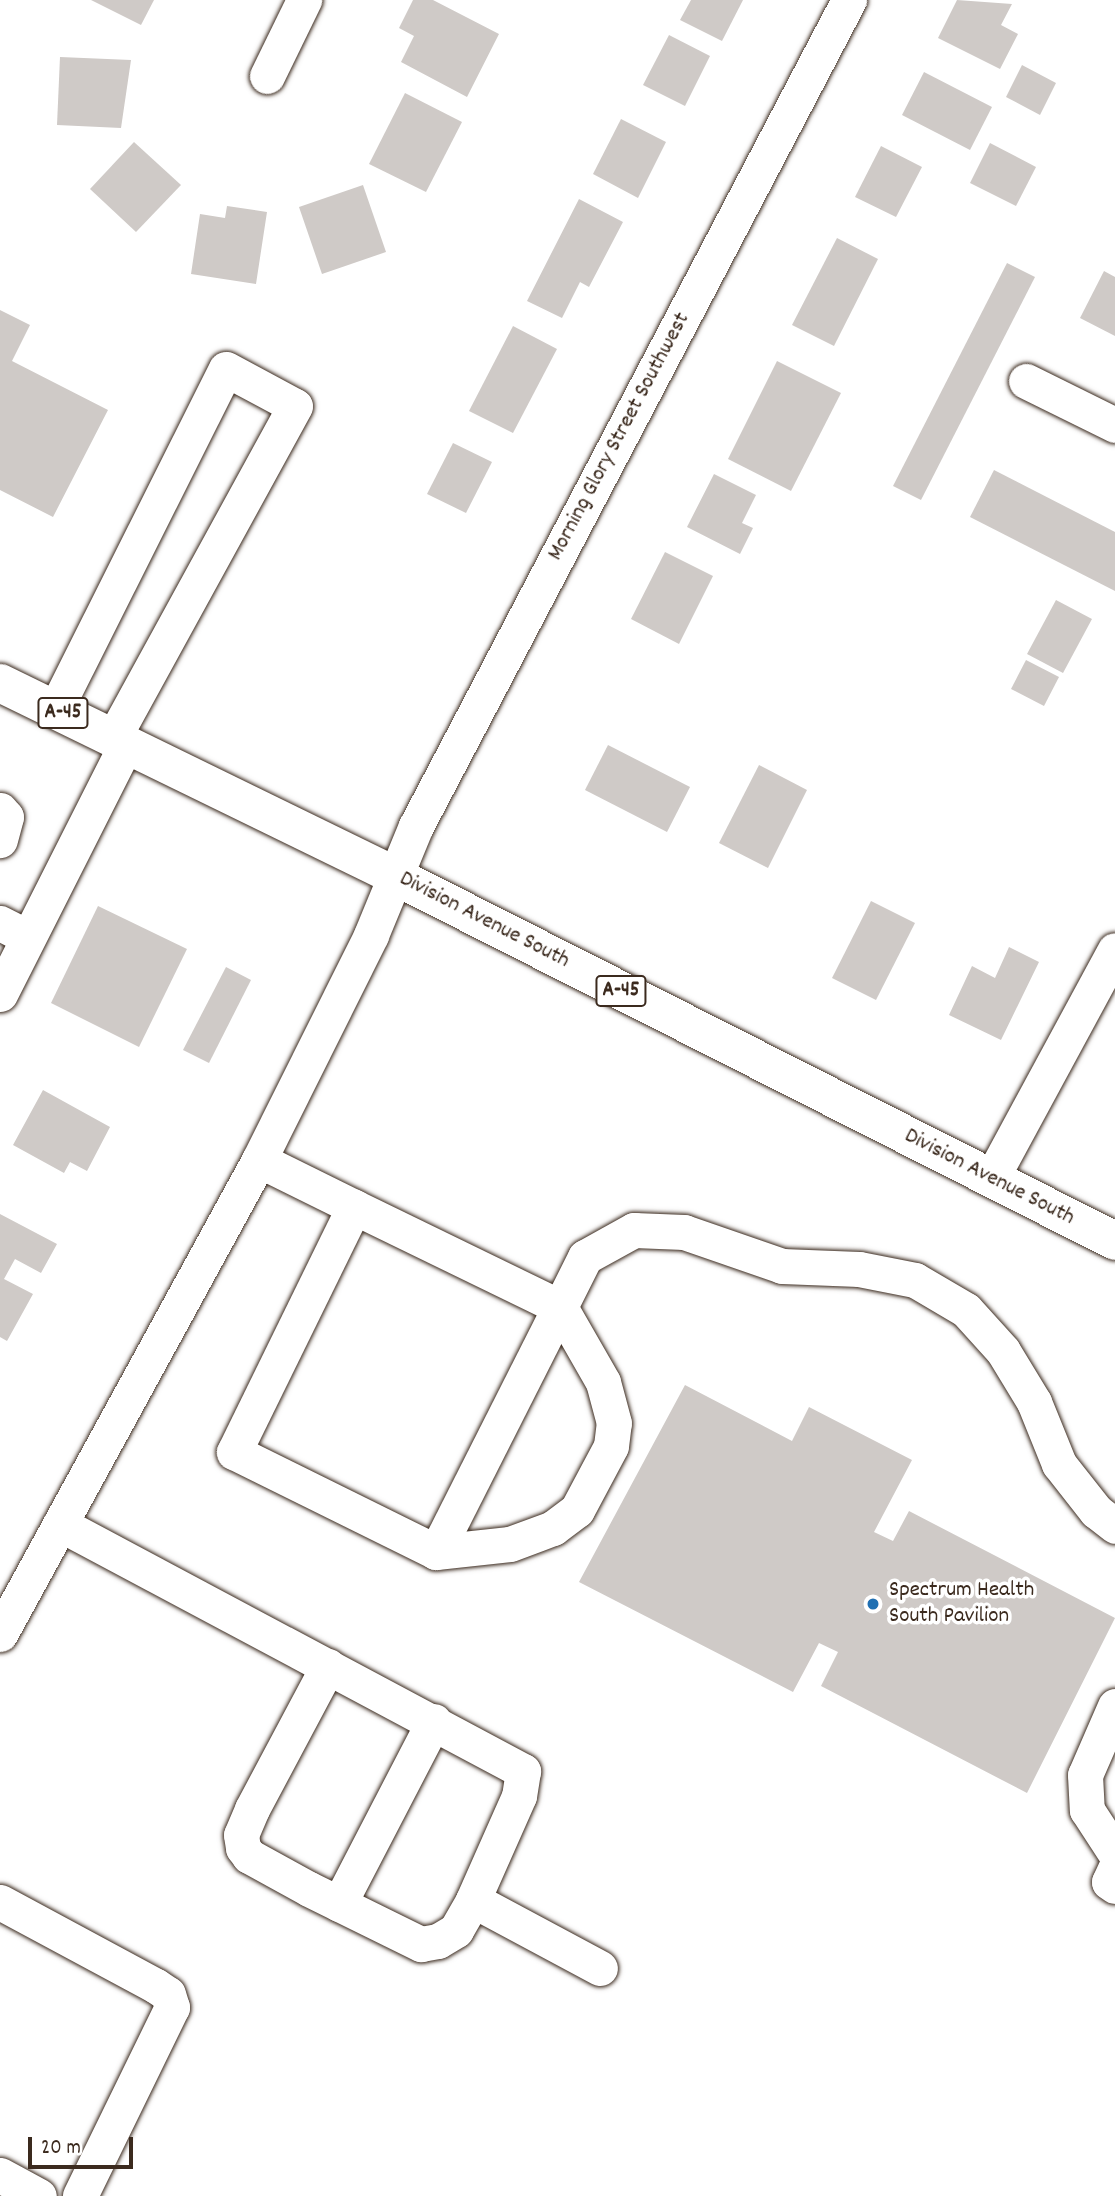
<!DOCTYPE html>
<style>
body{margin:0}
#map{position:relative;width:1115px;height:2196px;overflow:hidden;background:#fff;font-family:Dekko,sans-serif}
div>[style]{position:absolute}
.building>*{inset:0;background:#cfcac7}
.roads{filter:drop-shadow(0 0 2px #3b2a1e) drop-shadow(0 0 2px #3b2a1e)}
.minor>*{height:35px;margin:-17.5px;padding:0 17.5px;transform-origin:17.5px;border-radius:17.5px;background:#fff}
.major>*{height:38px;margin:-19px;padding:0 19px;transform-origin:19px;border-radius:19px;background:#fff}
.dots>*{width:19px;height:19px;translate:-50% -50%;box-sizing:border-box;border:4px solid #fff;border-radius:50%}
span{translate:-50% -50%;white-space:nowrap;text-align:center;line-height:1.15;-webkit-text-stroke:7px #fff;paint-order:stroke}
.shield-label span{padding:2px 5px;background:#fff;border:2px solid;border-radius:5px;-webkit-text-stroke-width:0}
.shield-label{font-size:21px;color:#3b2a1e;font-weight:700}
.street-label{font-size:23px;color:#3b2a1e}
.poi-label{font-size:23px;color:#3b2a1e}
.left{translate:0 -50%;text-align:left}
.scale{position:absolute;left:28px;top:2137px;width:105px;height:32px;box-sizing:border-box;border:4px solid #3b2a1e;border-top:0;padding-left:9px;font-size:21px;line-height:24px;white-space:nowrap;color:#3b2a1e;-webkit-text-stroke:5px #fff;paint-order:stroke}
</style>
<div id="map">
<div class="building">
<div style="clip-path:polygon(91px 0,154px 0,141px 25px)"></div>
<div style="clip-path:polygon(413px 0,433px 0,499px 34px,467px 97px,401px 62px,414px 36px,399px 28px)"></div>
<div style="clip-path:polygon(691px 0,743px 0,722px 41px,680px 20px)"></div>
<div style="clip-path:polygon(957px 0,1012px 4px,1001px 25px,1018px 34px,1000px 69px,938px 38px)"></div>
<div style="clip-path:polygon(669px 35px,710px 56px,685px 106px,643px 85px)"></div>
<div style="clip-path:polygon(60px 57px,131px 60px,121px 128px,57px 125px)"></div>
<div style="clip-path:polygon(1022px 65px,1056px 83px,1040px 115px,1006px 97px)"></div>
<div style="clip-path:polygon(924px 72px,992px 107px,970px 150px,902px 115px)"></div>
<div style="clip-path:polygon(405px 93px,462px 122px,426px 192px,369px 164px)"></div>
<div style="clip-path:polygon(621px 119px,666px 142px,638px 198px,593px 174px)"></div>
<div style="clip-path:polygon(134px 142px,181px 185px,136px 232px,90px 189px)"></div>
<div style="clip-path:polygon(990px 143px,1036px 167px,1016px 206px,970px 183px)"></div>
<div style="clip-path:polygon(881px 146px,922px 167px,896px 217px,855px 197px)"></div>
<div style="clip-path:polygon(363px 185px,386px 252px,322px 274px,299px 207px)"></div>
<div style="clip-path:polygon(579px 199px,623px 222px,589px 287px,580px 282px,562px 318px,527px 301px)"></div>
<div style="clip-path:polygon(227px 206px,267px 212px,256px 284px,191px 274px,200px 214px,225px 218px)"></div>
<div style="clip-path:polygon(837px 238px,878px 259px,834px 346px,792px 325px)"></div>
<div style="clip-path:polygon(1007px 263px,1035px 277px,921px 500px,893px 486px)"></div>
<div style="clip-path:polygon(1104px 271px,1115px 277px,1115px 336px,1080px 318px)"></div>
<div style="clip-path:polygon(0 310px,30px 325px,12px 361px,108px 410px,53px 517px,0 490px)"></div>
<div style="clip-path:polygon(513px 326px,557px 349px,513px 433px,469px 411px)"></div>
<div style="clip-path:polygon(777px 361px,841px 393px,791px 491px,728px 459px)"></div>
<div style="clip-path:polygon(453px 443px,492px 462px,466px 513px,427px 494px)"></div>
<div style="clip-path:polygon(994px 470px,1115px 532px,1115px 591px,970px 517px)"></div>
<div style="clip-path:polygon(714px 474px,756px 495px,742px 523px,753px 528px,740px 554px,687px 527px)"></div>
<div style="clip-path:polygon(665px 552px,713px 576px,679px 644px,631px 619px)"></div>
<div style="clip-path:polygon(1056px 600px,1092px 619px,1063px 673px,1027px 654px)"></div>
<div style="clip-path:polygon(1026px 660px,1059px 677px,1044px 706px,1011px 689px)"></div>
<div style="clip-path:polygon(608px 745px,690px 787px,667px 832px,585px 790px)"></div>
<div style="clip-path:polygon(759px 765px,807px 790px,768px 868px,719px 843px)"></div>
<div style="clip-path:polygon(871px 901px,915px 923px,876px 1000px,832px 978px)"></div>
<div style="clip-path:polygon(98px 906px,187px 949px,139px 1047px,51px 1003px)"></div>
<div style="clip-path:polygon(1009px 947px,1039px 962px,1001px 1040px,949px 1015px,972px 966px,995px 978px)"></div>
<div style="clip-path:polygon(226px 967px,251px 980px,209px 1063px,183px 1050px)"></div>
<div style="clip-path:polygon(43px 1090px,110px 1127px,87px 1171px,70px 1162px,64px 1173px,13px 1145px)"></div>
<div style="clip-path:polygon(0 1214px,57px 1244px,41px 1273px,15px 1259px,4px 1279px,33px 1294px,7px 1341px,0 1337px)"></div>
<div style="clip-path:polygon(685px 1385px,792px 1441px,809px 1407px,912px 1460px,874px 1532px,893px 1541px,909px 1511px,1115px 1618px,1027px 1793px,821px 1686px,838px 1652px,819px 1643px,793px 1692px,579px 1582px)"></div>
</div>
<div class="roads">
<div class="minor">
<div style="left:267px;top:76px;width:85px;rotate:-64deg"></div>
<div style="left:1026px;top:381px;width:99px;rotate:26.3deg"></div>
<div style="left:55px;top:710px;width:381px;rotate:-63.4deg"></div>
<div style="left:226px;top:369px;width:78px;rotate:28.2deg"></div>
<div style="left:295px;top:406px;width:379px;rotate:118.7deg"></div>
<div style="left:0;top:810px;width:9px;rotate:49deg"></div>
<div style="left:6px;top:817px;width:24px;rotate:105deg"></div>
<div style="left:0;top:923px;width:31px;rotate:27deg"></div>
<div style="left:0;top:994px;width:279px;rotate:-63.2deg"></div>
<div style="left:259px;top:1160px;width:106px;rotate:26.3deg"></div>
<div style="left:991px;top:1179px;width:260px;rotate:-61.6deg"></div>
<div style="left:60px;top:1524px;width:525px;rotate:28.08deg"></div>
<div style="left:523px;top:1771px;width:25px;rotate:99deg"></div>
<div style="left:519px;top:1796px;width:114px;rotate:113.9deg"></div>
<div style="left:473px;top:1900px;width:144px;rotate:28.2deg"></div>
<div style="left:436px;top:1552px;width:74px;rotate:-6.2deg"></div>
<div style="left:510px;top:1544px;width:46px;rotate:-20.4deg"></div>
<div style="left:553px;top:1528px;width:30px;rotate:-37deg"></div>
<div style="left:577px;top:1510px;width:72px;rotate:-62deg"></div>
<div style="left:611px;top:1446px;width:23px;rotate:-83deg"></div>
<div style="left:614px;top:1423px;width:42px;rotate:-105deg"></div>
<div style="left:603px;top:1382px;width:86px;rotate:-119.8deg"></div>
<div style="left:560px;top:1307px;width:229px;rotate:-154.1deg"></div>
<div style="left:354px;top:1207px;width:273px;rotate:116.1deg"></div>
<div style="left:234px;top:1452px;width:225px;rotate:26.3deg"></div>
<div style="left:436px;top:1552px;width:275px;rotate:-63.2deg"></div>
<div style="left:560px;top:1307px;width:56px;rotate:-63.4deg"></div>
<div style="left:585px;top:1257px;width:56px;rotate:-28.9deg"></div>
<div style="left:634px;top:1230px;width:50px;rotate:2.3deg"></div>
<div style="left:684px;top:1232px;width:104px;rotate:19.1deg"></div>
<div style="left:782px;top:1266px;width:77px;rotate:2.2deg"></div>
<div style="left:859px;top:1269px;width:57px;rotate:11.1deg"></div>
<div style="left:915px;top:1280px;width:59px;rotate:30.5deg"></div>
<div style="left:966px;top:1310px;width:55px;rotate:47.9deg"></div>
<div style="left:1003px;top:1351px;width:60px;rotate:58.7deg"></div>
<div style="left:1034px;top:1402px;width:67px;rotate:68deg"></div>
<div style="left:1059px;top:1464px;width:60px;rotate:51.8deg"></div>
<div style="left:1096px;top:1511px;width:24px;rotate:38deg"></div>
<div style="left:0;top:1634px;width:540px;rotate:-61.35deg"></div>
<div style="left:259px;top:1160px;width:251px;rotate:-63.5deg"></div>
<div style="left:371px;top:935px;width:118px;rotate:-67.6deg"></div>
<div style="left:416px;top:826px;width:933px;rotate:-62.34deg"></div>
<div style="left:328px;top:1666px;width:162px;rotate:118deg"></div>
<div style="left:252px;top:1809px;width:28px;rotate:113deg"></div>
<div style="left:241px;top:1835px;width:13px;rotate:81deg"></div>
<div style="left:243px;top:1848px;width:10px;rotate:53deg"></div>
<div style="left:249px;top:1856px;width:68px;rotate:28.8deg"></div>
<div style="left:309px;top:1889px;width:125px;rotate:26.2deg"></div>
<div style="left:421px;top:1944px;width:17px;rotate:-10deg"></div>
<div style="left:438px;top:1941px;width:21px;rotate:-31deg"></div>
<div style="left:456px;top:1930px;width:34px;rotate:-60deg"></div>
<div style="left:1115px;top:1706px;width:75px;rotate:113.5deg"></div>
<div style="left:1085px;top:1775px;width:35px;rotate:87deg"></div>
<div style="left:1087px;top:1810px;width:51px;rotate:56.9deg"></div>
<div style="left:1115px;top:1869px;width:14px;rotate:115deg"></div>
<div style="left:1109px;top:1882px;width:7px;rotate:34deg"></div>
<div style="left:0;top:1902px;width:177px;rotate:28.3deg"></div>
<div style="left:156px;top:1986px;width:14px;rotate:34deg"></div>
<div style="left:168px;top:1994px;width:14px;rotate:73deg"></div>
<div style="left:172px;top:2007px;width:210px;rotate:116deg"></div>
<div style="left:339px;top:1904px;width:206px;rotate:-62.6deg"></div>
<div style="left:0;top:2175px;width:44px;rotate:28.3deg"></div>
</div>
<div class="major">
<div style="left:0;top:683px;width:440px;rotate:26deg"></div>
<div style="left:395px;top:876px;width:807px;rotate:26.88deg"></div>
</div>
</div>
<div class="dots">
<div style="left:873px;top:1604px;background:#1f6fb2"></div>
</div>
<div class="shield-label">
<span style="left:63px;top:713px">A-45</span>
<span style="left:621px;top:991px">A-45</span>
</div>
<div class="street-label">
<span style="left:620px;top:437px;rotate:-62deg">Morning Glory Street Southwest</span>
<span style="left:484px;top:921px;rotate:27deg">Division Avenue South</span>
<span style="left:989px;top:1178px;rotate:27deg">Division Avenue South</span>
</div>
<div class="poi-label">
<span class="left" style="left:889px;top:1604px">Spectrum Health<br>South Pavilion</span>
</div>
<div class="scale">20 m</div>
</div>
